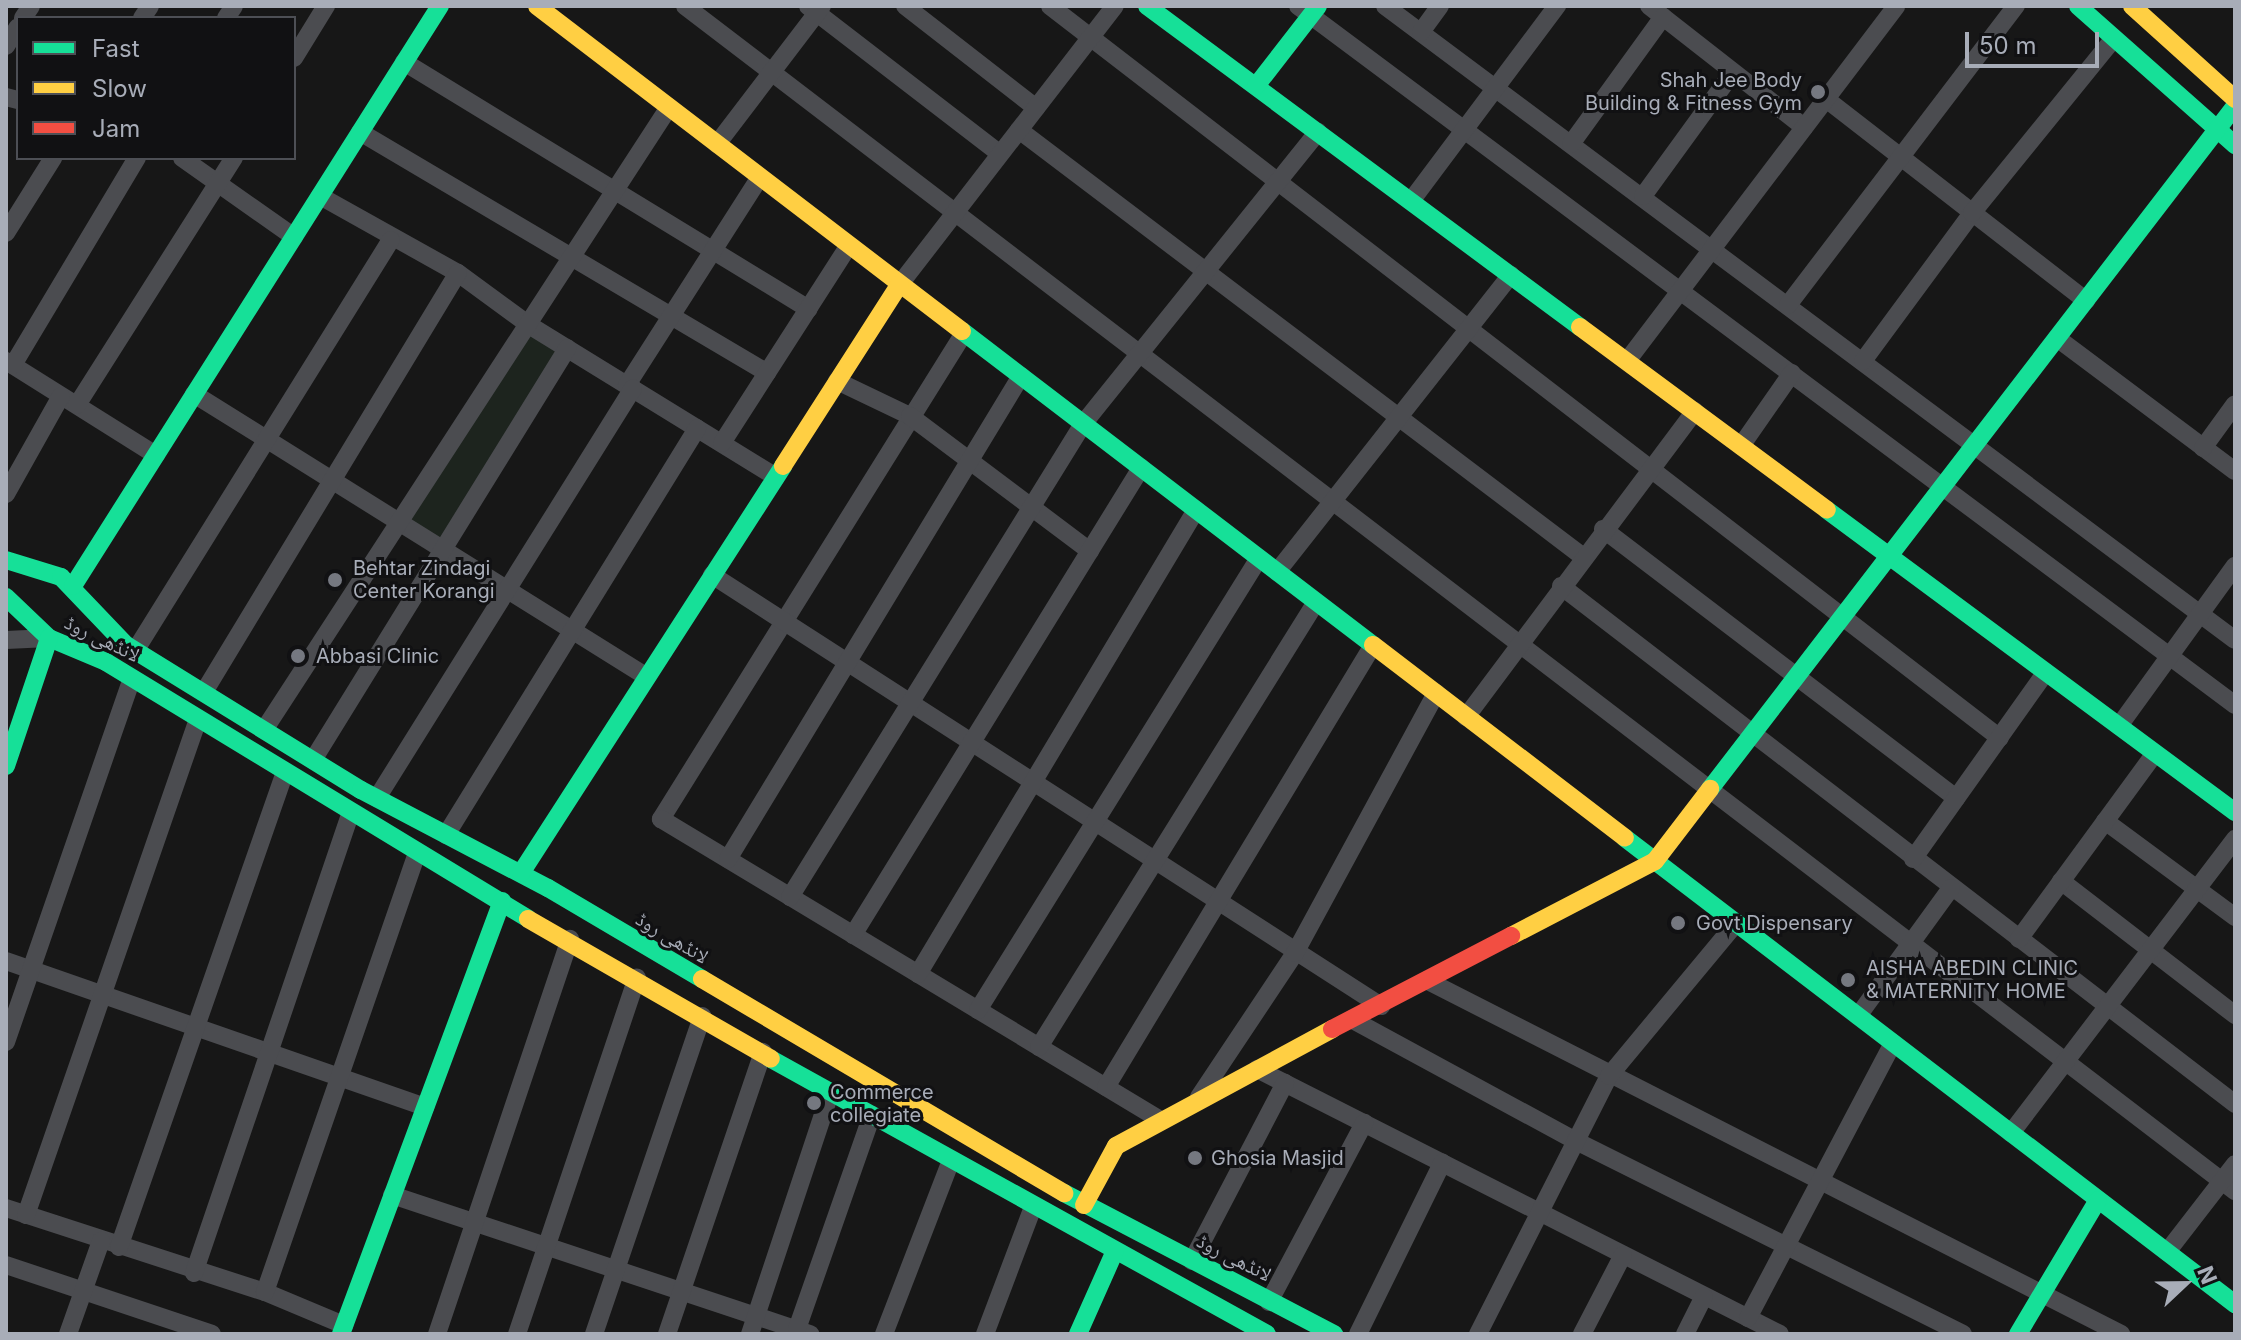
<!DOCTYPE html>
<meta charset="utf-8">
<style>
body{margin:0}
#map{position:relative;width:2241px;height:1340px;overflow:hidden;background:#171717;font-family:Inter,"Noto Naskh Arabic",sans-serif}
div>[style]{position:absolute}
.green>*{inset:0;background:#1d241e}
.street>*{height:18px;margin:-9px;padding:0 9px;transform-origin:9px;border-radius:9px;background:#4b4c50}
.fast>*{height:18px;margin:-9px;padding:0 9px;transform-origin:9px;border-radius:9px;background:#16e098}
.slow>*{height:18px;margin:-9px;padding:0 9px;transform-origin:9px;border-radius:9px;background:#ffcf43}
.jam>*{height:18px;margin:-9px;padding:0 9px;transform-origin:9px;border-radius:9px;background:#f24e42}
.dots>*{width:22px;height:22px;translate:-50% -50%;box-sizing:border-box;border:4px solid #111113;border-radius:50%}
span{translate:-50% -50%;white-space:nowrap;text-align:center;line-height:1.15;-webkit-text-stroke:6px #111113;paint-order:stroke}
.poi-label{font-size:20px;color:#a8adb8}
.right{translate:-100% -50%;text-align:right}
.left{translate:0 -50%;text-align:left}
.street-label{font-size:20px;color:#a8adb8}
.frame{position:absolute;inset:0;border:8px solid #a8adb8;pointer-events:none}
.legend{position:absolute;left:16px;top:16px;width:280px;height:144px;box-sizing:border-box;background:#111113;border:2px solid #4d4f55;margin:0;padding:10px 14px;list-style:none;font-size:24px;color:#a8adb8}
.legend li{display:flex;align-items:center;gap:16px;height:40px}
.legend b{width:40px;border:2px solid #4d4f55}
.north{position:absolute;left:2145px;top:1244px;width:80px;height:80px;-webkit-text-stroke:6px #111113;paint-order:stroke;rotate:68deg;font-size:22px;font-weight:700;line-height:32px;text-align:center;color:#a8adb8}
.north::after{content:'';display:block;margin:auto;width:28px;height:36px;background:#a8adb8;clip-path:polygon(50% 0,100% 100%,50% 72%,0 100%)}
.scale{position:absolute;left:1965px;top:32px;width:134px;height:36px;box-sizing:border-box;border:4px solid #a8adb8;border-top:0;padding-left:10px;font-size:24px;line-height:28px;white-space:nowrap;color:#a8adb8;-webkit-text-stroke:6px #111113;paint-order:stroke}
</style>
<div id="map">
<div class="green">
<div style="clip-path:polygon(529px 325px,567px 348px,447px 549px,401px 523px)"></div>
</div>
<div class="street">
<div style="left:685px;top:6px;width:1951px;rotate:37.4deg"></div>
<div style="left:808px;top:6px;width:242px;rotate:37.6deg"></div>
<div style="left:905px;top:6px;width:166px;rotate:37.9deg"></div>
<div style="left:1050px;top:6px;width:1199px;rotate:37.62deg"></div>
<div style="left:1298px;top:6px;width:1169px;rotate:36.72deg"></div>
<div style="left:1385px;top:6px;width:1060px;rotate:36.72deg"></div>
<div style="left:1649px;top:6px;width:197px;rotate:38deg"></div>
<div style="left:23px;top:18px;width:14px;rotate:-56deg"></div>
<div style="left:142px;top:18px;width:14px;rotate:-56deg"></div>
<div style="left:226px;top:18px;width:14px;rotate:-56deg"></div>
<div style="left:1421px;top:32px;width:32px;rotate:-54deg"></div>
<div style="left:6px;top:46px;width:22px;rotate:-58deg"></div>
<div style="left:294px;top:58px;width:61px;rotate:-58.4deg"></div>
<div style="left:404px;top:62px;width:474px;rotate:31.4deg"></div>
<div style="left:6px;top:97px;width:12px;rotate:14deg"></div>
<div style="left:1826px;top:99px;width:329px;rotate:37.8deg"></div>
<div style="left:1019px;top:130px;width:706px;rotate:37.11deg"></div>
<div style="left:360px;top:132px;width:473px;rotate:30.6deg"></div>
<div style="left:717px;top:144px;width:173px;rotate:-52.7deg"></div>
<div style="left:1571px;top:144px;width:157px;rotate:-54.1deg"></div>
<div style="left:182px;top:158px;width:137px;rotate:35.2deg"></div>
<div style="left:320px;top:196px;width:158px;rotate:29.2deg"></div>
<div style="left:458px;top:273px;width:88px;rotate:36.2deg"></div>
<div style="left:529px;top:325px;width:290px;rotate:31.6deg"></div>
<div style="left:1643px;top:196px;width:153px;rotate:-54deg"></div>
<div style="left:1411px;top:201px;width:244px;rotate:-53.2deg"></div>
<div style="left:6px;top:233px;width:89px;rotate:-57.9deg"></div>
<div style="left:900px;top:284px;width:351px;rotate:-52.3deg"></div>
<div style="left:1788px;top:305px;width:376px;rotate:-52.7deg"></div>
<div style="left:964px;top:333px;width:573px;rotate:121.94deg"></div>
<div style="left:661px;top:819px;width:581px;rotate:31.07deg"></div>
<div style="left:2057px;top:338px;width:222px;rotate:36.8deg"></div>
<div style="left:6px;top:361px;width:177px;rotate:32.1deg"></div>
<div style="left:1627px;top:361px;width:445px;rotate:-52.8deg"></div>
<div style="left:1863px;top:361px;width:184px;rotate:-53.6deg"></div>
<div style="left:1972px;top:213px;width:225px;rotate:-50.9deg"></div>
<div style="left:13px;top:365px;width:241px;rotate:-59.1deg"></div>
<div style="left:837px;top:381px;width:81px;rotate:25.6deg"></div>
<div style="left:910px;top:416px;width:225px;rotate:36.9deg"></div>
<div style="left:627px;top:385px;width:247px;rotate:-57.4deg"></div>
<div style="left:194px;top:394px;width:534px;rotate:31.99deg"></div>
<div style="left:77px;top:405px;width:293px;rotate:-57.6deg"></div>
<div style="left:722px;top:443px;width:235px;rotate:-57.3deg"></div>
<div style="left:1741px;top:446px;width:89px;rotate:-55.1deg"></div>
<div style="left:2203px;top:448px;width:54px;rotate:-54deg"></div>
<div style="left:6px;top:494px;width:112px;rotate:-60.7deg"></div>
<div style="left:1603px;top:529px;width:444px;rotate:37.3deg"></div>
<div style="left:1277px;top:572px;width:378px;rotate:-51.8deg"></div>
<div style="left:712px;top:575px;width:796px;rotate:32.79deg"></div>
<div style="left:1561px;top:586px;width:850px;rotate:37.54deg"></div>
<div style="left:6px;top:640px;width:43px;rotate:-2.7deg"></div>
<div style="left:135px;top:651px;width:484px;rotate:-58.1deg"></div>
<div style="left:204px;top:692px;width:490px;rotate:-58.8deg"></div>
<div style="left:1466px;top:717px;width:382px;rotate:-53.2deg"></div>
<div style="left:2119px;top:726px;width:198px;rotate:-54.1deg"></div>
<div style="left:264px;top:730px;width:743px;rotate:-56.97deg"></div>
<div style="left:313px;top:760px;width:484px;rotate:-58.3deg"></div>
<div style="left:377px;top:798px;width:483px;rotate:-58deg"></div>
<div style="left:2105px;top:821px;width:162px;rotate:36.4deg"></div>
<div style="left:446px;top:835px;width:478px;rotate:-58.3deg"></div>
<div style="left:728px;top:859px;width:565px;rotate:-58.76deg"></div>
<div style="left:1913px;top:859px;width:229px;rotate:-54.6deg"></div>
<div style="left:2061px;top:881px;width:220px;rotate:37.6deg"></div>
<div style="left:790px;top:897px;width:556px;rotate:-58.22deg"></div>
<div style="left:1083px;top:424px;width:375px;rotate:-51.2deg"></div>
<div style="left:853px;top:935px;width:549px;rotate:-58.34deg"></div>
<div style="left:2019px;top:939px;width:230px;rotate:-53.8deg"></div>
<div style="left:6px;top:961px;width:444px;rotate:19.2deg"></div>
<div style="left:918px;top:974px;width:541px;rotate:-59.07deg"></div>
<div style="left:1428px;top:981px;width:778px;rotate:26.99deg"></div>
<div style="left:978px;top:1010px;width:532px;rotate:-58.13deg"></div>
<div style="left:1858px;top:1016px;width:158px;rotate:-54deg"></div>
<div style="left:1353px;top:1020px;width:256px;rotate:28.5deg"></div>
<div style="left:1578px;top:1142px;width:430px;rotate:26.5deg"></div>
<div style="left:6px;top:1042px;width:385px;rotate:-70.9deg"></div>
<div style="left:1039px;top:1047px;width:524px;rotate:-58.1deg"></div>
<div style="left:1257px;top:1069px;width:586px;rotate:26.87deg"></div>
<div style="left:1106px;top:1087px;width:516px;rotate:-58.86deg"></div>
<div style="left:1199px;top:1097px;width:173px;rotate:-56.3deg"></div>
<div style="left:1295px;top:953px;width:296px;rotate:-61.5deg"></div>
<div style="left:2011px;top:1133px;width:370px;rotate:-52.7deg"></div>
<div style="left:392px;top:1195px;width:441px;rotate:18.4deg"></div>
<div style="left:6px;top:1208px;width:272px;rotate:18deg"></div>
<div style="left:265px;top:1292px;width:86px;rotate:22.7deg"></div>
<div style="left:26px;top:1215px;width:525px;rotate:-70.87deg"></div>
<div style="left:119px;top:1247px;width:503px;rotate:-70.74deg"></div>
<div style="left:2167px;top:1252px;width:111px;rotate:-52.3deg"></div>
<div style="left:1192px;top:1261px;width:201px;rotate:-62.4deg"></div>
<div style="left:6px;top:1265px;width:217px;rotate:18.5deg"></div>
<div style="left:194px;top:1273px;width:486px;rotate:-71.2deg"></div>
<div style="left:265px;top:1292px;width:464px;rotate:-70.9deg"></div>
<div style="left:1269px;top:1302px;width:203px;rotate:-62deg"></div>
<div style="left:1748px;top:1318px;width:311px;rotate:-62.2deg"></div>
<div style="left:797px;top:1329px;width:227px;rotate:-70.7deg"></div>
<div style="left:68px;top:1334px;width:99px;rotate:-70.5deg"></div>
<div style="left:437px;top:1334px;width:417px;rotate:-71.4deg"></div>
<div style="left:517px;top:1334px;width:376px;rotate:-71.4deg"></div>
<div style="left:594px;top:1334px;width:336px;rotate:-71.2deg"></div>
<div style="left:667px;top:1334px;width:298px;rotate:-71.2deg"></div>
<div style="left:750px;top:1334px;width:253px;rotate:-71.6deg"></div>
<div style="left:884px;top:1334px;width:186px;rotate:-68.9deg"></div>
<div style="left:985px;top:1334px;width:136px;rotate:-69.3deg"></div>
<div style="left:1358px;top:1334px;width:191px;rotate:-63.8deg"></div>
<div style="left:1478px;top:1334px;width:289px;rotate:-63.1deg"></div>
<div style="left:1609px;top:1076px;width:199px;rotate:-50.3deg"></div>
<div style="left:1582px;top:1334px;width:89px;rotate:-62.6deg"></div>
<div style="left:1685px;top:1334px;width:42px;rotate:-63.4deg"></div>
</div>
<div class="fast">
<div style="left:1147px;top:6px;width:539px;rotate:36.55deg"></div>
<div style="left:2078px;top:6px;width:210px;rotate:41.5deg"></div>
<div style="left:1256px;top:86px;width:101px;rotate:-52.2deg"></div>
<div style="left:962px;top:331px;width:517px;rotate:37.38deg"></div>
<div style="left:1827px;top:510px;width:508px;rotate:36.51deg"></div>
<div style="left:6px;top:560px;width:58px;rotate:17.2deg"></div>
<div style="left:61px;top:577px;width:94px;rotate:46.3deg"></div>
<div style="left:126px;top:645px;width:276px;rotate:31.7deg"></div>
<div style="left:361px;top:790px;width:211px;rotate:27.7deg"></div>
<div style="left:548px;top:888px;width:179px;rotate:30.6deg"></div>
<div style="left:73px;top:586px;width:686px;rotate:-57.68deg"></div>
<div style="left:6px;top:597px;width:59px;rotate:43.6deg"></div>
<div style="left:49px;top:638px;width:62px;rotate:22.8deg"></div>
<div style="left:106px;top:662px;width:494px;rotate:31.3deg"></div>
<div style="left:6px;top:766px;width:135px;rotate:-71.4deg"></div>
<div style="left:1710px;top:789px;width:861px;rotate:-52.45deg"></div>
<div style="left:1625px;top:838px;width:768px;rotate:37.38deg"></div>
<div style="left:521px;top:873px;width:484px;rotate:-57.2deg"></div>
<div style="left:771px;top:1059px;width:567px;rotate:29.01deg"></div>
<div style="left:1064px;top:1193px;width:305px;rotate:27.6deg"></div>
<div style="left:341px;top:1334px;width:462px;rotate:-69.6deg"></div>
<div style="left:1078px;top:1334px;width:89px;rotate:-66deg"></div>
<div style="left:2018px;top:1334px;width:156px;rotate:-59.2deg"></div>
</div>
<div class="slow">
<div style="left:537px;top:6px;width:535px;rotate:37.41deg"></div>
<div style="left:2132px;top:6px;width:139px;rotate:42.1deg"></div>
<div style="left:1580px;top:327px;width:307px;rotate:36.5deg"></div>
<div style="left:783px;top:466px;width:216px;rotate:-57.3deg"></div>
<div style="left:1373px;top:645px;width:317px;rotate:37.4deg"></div>
<div style="left:528px;top:919px;width:280px;rotate:29.9deg"></div>
<div style="left:1511px;top:936px;width:162px;rotate:-27.5deg"></div>
<div style="left:1655px;top:861px;width:91px;rotate:-52.6deg"></div>
<div style="left:702px;top:979px;width:421px;rotate:30.6deg"></div>
<div style="left:1084px;top:1205px;width:67px;rotate:-61.5deg"></div>
<div style="left:1116px;top:1146px;width:246px;rotate:-28.4deg"></div>
</div>
<div class="jam">
<div style="left:1332px;top:1029px;width:202px;rotate:-27.5deg"></div>
</div>
<div class="dots">
<div style="left:1818px;top:92px;background:#757880"></div>
<div style="left:335px;top:580px;background:#757880"></div>
<div style="left:298px;top:656px;background:#757880"></div>
<div style="left:1678px;top:923px;background:#757880"></div>
<div style="left:1848px;top:980px;background:#757880"></div>
<div style="left:814px;top:1103px;background:#757880"></div>
<div style="left:1195px;top:1158px;background:#757880"></div>
</div>
<div class="poi-label">
<span class="right" style="left:1802px;top:92px">Shah Jee Body<br>Building &amp; Fitness Gym</span>
<span class="left" style="left:353px;top:580px">Behtar Zindagi<br>Center Korangi</span>
<span class="left" style="left:316px;top:656px">Abbasi Clinic</span>
<span class="left" style="left:1696px;top:923px">Govt Dispensary</span>
<span class="left" style="left:1866px;top:980px">AISHA ABEDIN CLINIC<br>&amp; MATERNITY HOME</span>
<span class="left" style="left:830px;top:1104px">Commerce<br>collegiate</span>
<span class="left" style="left:1211px;top:1158px">Ghosia Masjid</span>
</div>
<div class="street-label">
<span style="left:102px;top:639px;rotate:26deg">لانڈھی روڈ</span>
<span style="left:672px;top:938px;rotate:31deg">لانڈھی روڈ</span>
<span style="left:1234px;top:1258px;rotate:27deg">لانڈھی روڈ</span>
</div>
<div class="frame"></div>
<ul class="legend">
<li><b style="height:10px;background:#16e098"></b>Fast</li>
<li><b style="height:10px;background:#ffcf43"></b>Slow</li>
<li><b style="height:10px;background:#f24e42"></b>Jam</li>
</ul>
<div class="north">N</div>
<div class="scale">50 m</div>
</div>
